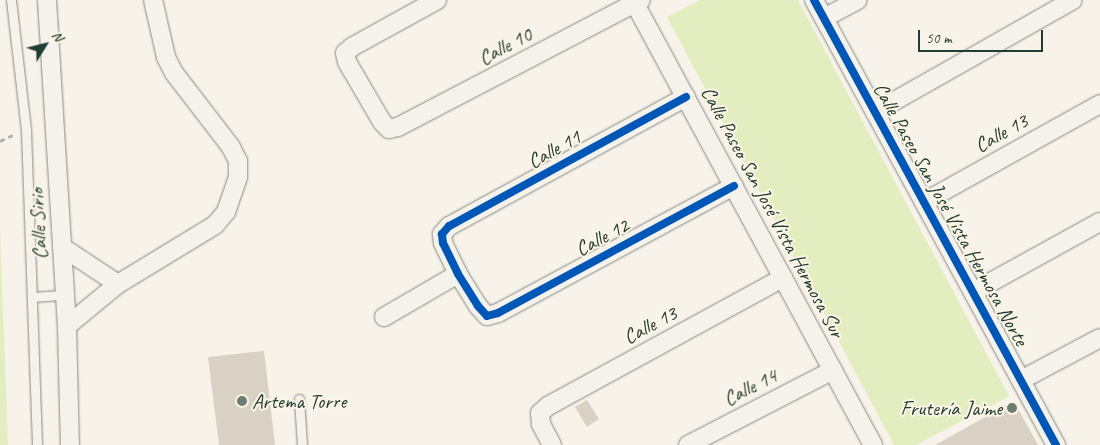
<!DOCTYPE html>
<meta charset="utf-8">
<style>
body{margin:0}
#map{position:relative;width:1100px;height:445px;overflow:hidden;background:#f7f3ea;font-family:Caveat,sans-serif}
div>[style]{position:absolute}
.green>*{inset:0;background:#e2edc0}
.building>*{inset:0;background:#d9d1c4}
.path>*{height:3px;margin-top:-1.5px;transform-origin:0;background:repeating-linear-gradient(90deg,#b0b2ad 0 5px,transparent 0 9px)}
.roads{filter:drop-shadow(0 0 1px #868984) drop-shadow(0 0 1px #868984)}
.lane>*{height:9px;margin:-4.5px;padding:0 4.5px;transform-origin:4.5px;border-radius:4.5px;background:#f5f2ec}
.street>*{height:18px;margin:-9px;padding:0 9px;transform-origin:9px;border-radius:9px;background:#f5f2ec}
.cycleway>*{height:8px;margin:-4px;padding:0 4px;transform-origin:4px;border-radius:4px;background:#0057b8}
.dots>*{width:14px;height:14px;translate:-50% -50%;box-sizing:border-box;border:2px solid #fcf5e5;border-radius:50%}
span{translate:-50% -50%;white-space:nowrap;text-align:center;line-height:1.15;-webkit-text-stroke:4px #fcf5e5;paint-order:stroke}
.street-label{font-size:21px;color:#1f3d34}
.poi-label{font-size:21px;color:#1f3d34}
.left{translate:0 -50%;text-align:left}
.right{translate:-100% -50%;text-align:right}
.north{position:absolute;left:20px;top:20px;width:50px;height:50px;-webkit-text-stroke:4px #fcf5e5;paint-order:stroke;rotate:54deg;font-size:14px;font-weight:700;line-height:20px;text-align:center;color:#1f3d34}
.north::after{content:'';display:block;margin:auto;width:18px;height:22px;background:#1f3d34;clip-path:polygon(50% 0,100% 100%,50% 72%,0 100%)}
.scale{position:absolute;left:918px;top:30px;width:125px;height:22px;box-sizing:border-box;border:2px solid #1f3d34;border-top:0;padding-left:6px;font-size:15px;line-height:18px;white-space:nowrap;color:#1f3d34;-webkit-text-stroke:4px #fcf5e5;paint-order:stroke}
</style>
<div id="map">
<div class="green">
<div style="clip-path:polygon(700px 0,798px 0,1009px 396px,916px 445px,894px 445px,667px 17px)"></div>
<div style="clip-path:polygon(0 227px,8px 445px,0 445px)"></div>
</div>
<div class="building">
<div style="clip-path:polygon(264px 351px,275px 445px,219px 445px,208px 357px)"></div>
<div style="clip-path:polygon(587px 400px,599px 419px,587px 427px,575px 407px)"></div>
<div style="clip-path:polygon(1014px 401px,1038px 445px,935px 445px)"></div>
</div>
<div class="path">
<div style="left:0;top:141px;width:17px;rotate:-25deg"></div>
</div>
<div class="roads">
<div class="lane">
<div style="left:11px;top:0;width:131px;rotate:83.4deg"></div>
<div style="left:26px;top:130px;width:315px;rotate:88deg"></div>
<div style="left:32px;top:297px;width:32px;rotate:-4deg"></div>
<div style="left:299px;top:399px;width:46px;rotate:86.3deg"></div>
</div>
<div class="street">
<div style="left:47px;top:0;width:327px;rotate:86.5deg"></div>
<div style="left:67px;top:326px;width:119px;rotate:88.6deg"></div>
<div style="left:437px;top:0;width:97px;rotate:151.1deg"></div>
<div style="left:352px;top:47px;width:9px;rotate:139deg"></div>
<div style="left:345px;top:53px;width:9px;rotate:77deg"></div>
<div style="left:347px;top:62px;width:69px;rotate:59.7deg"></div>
<div style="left:382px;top:122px;width:10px;rotate:45deg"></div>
<div style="left:389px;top:129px;width:9px;rotate:-13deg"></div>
<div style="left:398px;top:127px;width:274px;rotate:-27.6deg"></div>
<div style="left:633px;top:0;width:506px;rotate:61.66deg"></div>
<div style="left:814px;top:0;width:507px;rotate:61.46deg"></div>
<div style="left:824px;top:18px;width:38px;rotate:-28deg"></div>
<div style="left:686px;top:97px;width:270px;rotate:151.4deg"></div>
<div style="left:449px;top:226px;width:11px;rotate:131deg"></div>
<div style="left:442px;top:234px;width:9px;rotate:84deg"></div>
<div style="left:443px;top:243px;width:34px;rotate:64deg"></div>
<div style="left:458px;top:274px;width:38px;rotate:58deg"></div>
<div style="left:478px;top:306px;width:13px;rotate:48deg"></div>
<div style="left:487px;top:316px;width:11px;rotate:-15deg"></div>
<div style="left:498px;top:313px;width:268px;rotate:-28.3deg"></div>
<div style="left:875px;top:112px;width:227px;rotate:-29.5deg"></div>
<div style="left:924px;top:202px;width:201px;rotate:-29.1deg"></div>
<div style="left:62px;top:247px;width:67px;rotate:33.5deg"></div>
<div style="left:973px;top:292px;width:145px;rotate:-28.9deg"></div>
<div style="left:384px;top:317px;width:86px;rotate:-30.2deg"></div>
<div style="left:67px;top:326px;width:66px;rotate:-39.5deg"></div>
<div style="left:118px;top:284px;width:114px;rotate:-31.3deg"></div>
<div style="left:215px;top:225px;width:17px;rotate:-50deg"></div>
<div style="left:226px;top:212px;width:37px;rotate:-71deg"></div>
<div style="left:238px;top:177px;width:16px;rotate:-90deg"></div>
<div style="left:238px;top:161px;width:16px;rotate:-117deg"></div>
<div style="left:231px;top:147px;width:93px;rotate:-127.6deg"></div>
<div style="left:174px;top:73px;width:18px;rotate:-117deg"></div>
<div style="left:166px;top:57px;width:58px;rotate:-102.8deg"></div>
<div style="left:1021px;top:380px;width:89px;rotate:-28deg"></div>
<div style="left:552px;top:445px;width:24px;rotate:-118deg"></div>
<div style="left:541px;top:424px;width:11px;rotate:-95deg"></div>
<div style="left:540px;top:413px;width:11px;rotate:-41deg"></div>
<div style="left:548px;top:406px;width:268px;rotate:-28.6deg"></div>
<div style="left:688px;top:445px;width:163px;rotate:-27.3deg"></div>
</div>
</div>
<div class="cycleway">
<div style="left:814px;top:0;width:507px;rotate:61.46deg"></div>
<div style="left:686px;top:97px;width:270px;rotate:151.4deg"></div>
<div style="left:449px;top:226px;width:11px;rotate:131deg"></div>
<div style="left:442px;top:234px;width:9px;rotate:84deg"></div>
<div style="left:443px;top:243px;width:34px;rotate:64deg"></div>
<div style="left:458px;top:274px;width:38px;rotate:58deg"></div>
<div style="left:478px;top:306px;width:13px;rotate:48deg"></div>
<div style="left:487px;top:316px;width:11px;rotate:-15deg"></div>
<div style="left:498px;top:313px;width:268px;rotate:-28.3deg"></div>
</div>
<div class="dots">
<div style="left:242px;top:401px;background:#6b7d74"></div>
<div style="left:1012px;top:408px;background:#6b7d74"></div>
</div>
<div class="street-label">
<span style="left:505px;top:46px;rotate:-28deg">Calle 10</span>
<span style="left:1001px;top:133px;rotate:-29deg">Calle 13</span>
<span style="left:554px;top:149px;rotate:-29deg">Calle 11</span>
<span style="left:773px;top:212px;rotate:62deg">Calle Paseo San José Vista Hermosa Sur</span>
<span style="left:951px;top:214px;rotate:61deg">Calle Paseo San José Vista Hermosa Norte</span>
<span style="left:38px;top:224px;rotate:-93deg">Calle Sirio</span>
<span style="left:602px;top:237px;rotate:-28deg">Calle 12</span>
<span style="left:650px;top:325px;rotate:-28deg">Calle 13</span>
<span style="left:750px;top:387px;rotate:-27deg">Calle 14</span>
</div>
<div class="poi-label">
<span class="left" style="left:252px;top:401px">Artema Torre</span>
<span class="right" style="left:1002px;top:408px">Frutería Jaime</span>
</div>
<div class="north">N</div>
<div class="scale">50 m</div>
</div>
